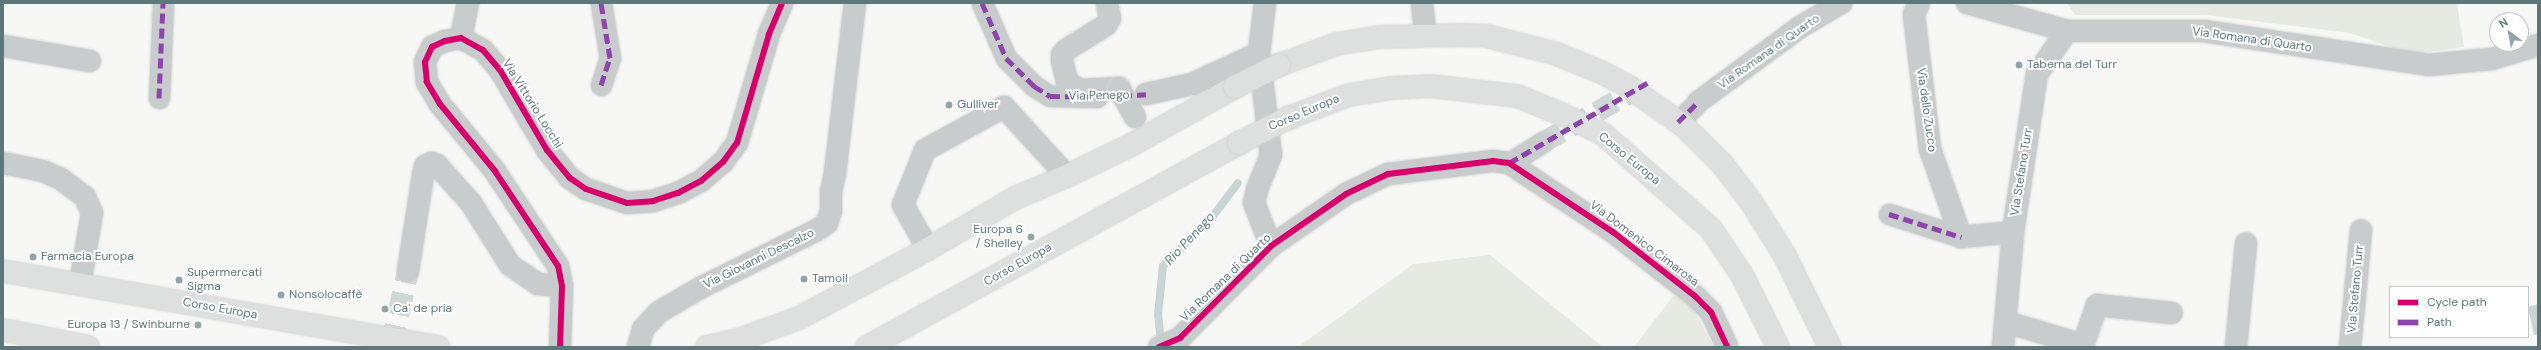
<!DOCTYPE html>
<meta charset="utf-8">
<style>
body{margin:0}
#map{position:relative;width:2541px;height:350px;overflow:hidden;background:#f7f7f6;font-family:"DM Sans",sans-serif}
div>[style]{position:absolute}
.green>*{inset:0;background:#e7e9e3}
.water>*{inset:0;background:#c8d5d4}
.stream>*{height:8px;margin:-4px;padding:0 4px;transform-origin:4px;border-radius:4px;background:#c8d5d4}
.pedestrian-tunnel>*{height:21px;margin-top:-10.5px;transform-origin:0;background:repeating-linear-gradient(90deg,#d0d7d7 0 21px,transparent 0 31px)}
.minor-tunnel>*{height:22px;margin-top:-11px;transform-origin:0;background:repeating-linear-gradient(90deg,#d0d7d7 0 22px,transparent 0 33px)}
.roads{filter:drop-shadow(0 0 1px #d3d4d4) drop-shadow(0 0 1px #d3d4d4)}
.pedestrian>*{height:21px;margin:-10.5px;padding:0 10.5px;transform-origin:10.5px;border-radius:10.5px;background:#c9cccc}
.minor>*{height:22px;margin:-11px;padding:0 11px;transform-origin:11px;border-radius:11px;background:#c9cccc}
.primary>*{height:22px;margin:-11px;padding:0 11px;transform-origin:11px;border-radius:11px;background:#dedfdf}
.bridges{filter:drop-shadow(0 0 1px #d3d4d4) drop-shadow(0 0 1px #d3d4d4)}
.minor-bridge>*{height:22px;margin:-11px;padding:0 11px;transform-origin:11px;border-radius:11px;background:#c9cccc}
.primary-bridge>*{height:22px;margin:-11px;padding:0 11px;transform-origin:11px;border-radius:11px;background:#dedfdf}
.quiet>*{height:5px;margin-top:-2.5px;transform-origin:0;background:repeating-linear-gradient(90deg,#8e44ad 0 10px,transparent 0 15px)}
.cycleway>*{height:6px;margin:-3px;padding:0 3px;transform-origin:3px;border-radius:3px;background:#d6006c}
.dots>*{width:11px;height:11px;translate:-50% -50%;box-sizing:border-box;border:2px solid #fff;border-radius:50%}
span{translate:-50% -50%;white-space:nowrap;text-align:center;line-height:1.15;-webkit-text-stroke:4px #fff;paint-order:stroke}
.street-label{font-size:12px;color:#5d787b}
.poi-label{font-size:12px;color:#5d787b}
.left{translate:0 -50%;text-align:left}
.right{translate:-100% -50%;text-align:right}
.water-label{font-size:13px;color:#5c7c7b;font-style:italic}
.frame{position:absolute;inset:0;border:4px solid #5d787b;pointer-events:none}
.legend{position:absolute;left:2389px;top:286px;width:140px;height:52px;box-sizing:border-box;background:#fff;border:1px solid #bec9ca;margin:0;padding:5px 7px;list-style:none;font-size:12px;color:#5d787b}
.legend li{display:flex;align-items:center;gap:8px;height:20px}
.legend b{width:20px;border:1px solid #bec9ca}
.north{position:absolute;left:2489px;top:12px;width:40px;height:40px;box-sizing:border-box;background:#fff;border:1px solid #bec9ca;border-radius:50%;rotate:328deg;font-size:11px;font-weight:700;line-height:16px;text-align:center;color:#5d787b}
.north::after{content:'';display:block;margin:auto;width:14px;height:18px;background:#93a4a6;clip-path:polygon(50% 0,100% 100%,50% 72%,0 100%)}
</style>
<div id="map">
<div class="green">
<div style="clip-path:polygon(2067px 3px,2457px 3px,2464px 47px,2411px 54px,2350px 33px,2206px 15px,2075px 15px)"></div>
<div style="clip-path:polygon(1490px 255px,1603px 347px,1298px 347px,1413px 264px)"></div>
<div style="clip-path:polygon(1674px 295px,1691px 306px,1714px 347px,1634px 347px)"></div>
</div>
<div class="water">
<div style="clip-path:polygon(2538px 304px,2538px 334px,2534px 335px,2528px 307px)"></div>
</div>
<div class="stream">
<div style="left:1159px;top:343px;width:2px;rotate:-27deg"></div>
<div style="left:1161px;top:342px;width:27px;rotate:-96deg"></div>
<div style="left:1158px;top:315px;width:49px;rotate:-84.2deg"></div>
<div style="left:1163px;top:266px;width:71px;rotate:-45deg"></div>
<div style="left:1213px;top:216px;width:41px;rotate:-52.9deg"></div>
</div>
<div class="pedestrian-tunnel">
<div style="left:1543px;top:142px;width:120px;rotate:-29.6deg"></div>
</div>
<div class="minor-tunnel">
<div style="left:391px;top:347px;width:78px;rotate:-77.4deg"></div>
</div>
<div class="roads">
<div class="pedestrian">
<div style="left:982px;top:3px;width:60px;rotate:66.4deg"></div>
<div style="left:1006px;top:58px;width:40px;rotate:45deg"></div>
<div style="left:1034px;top:86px;width:19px;rotate:32deg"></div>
<div style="left:1050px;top:96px;width:47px;rotate:1.2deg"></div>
<div style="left:601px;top:85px;width:28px;rotate:-72deg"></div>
<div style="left:610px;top:58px;width:56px;rotate:-99.3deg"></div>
<div style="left:159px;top:98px;width:95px;rotate:-87.6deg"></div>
<div style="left:1678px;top:122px;width:28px;rotate:-45deg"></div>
<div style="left:1509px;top:163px;width:40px;rotate:-32deg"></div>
<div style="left:1889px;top:214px;width:76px;rotate:17.7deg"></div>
</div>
<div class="minor">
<div style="left:1107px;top:3px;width:15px;rotate:79deg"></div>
<div style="left:1110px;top:18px;width:8px;rotate:120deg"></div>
<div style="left:1106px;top:25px;width:47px;rotate:148deg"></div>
<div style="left:1066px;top:50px;width:6px;rotate:129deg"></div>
<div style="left:1062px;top:55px;width:5px;rotate:90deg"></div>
<div style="left:1062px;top:60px;width:22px;rotate:77deg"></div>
<div style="left:1067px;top:81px;width:15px;rotate:37deg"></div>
<div style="left:1079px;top:90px;width:40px;rotate:-2.9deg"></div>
<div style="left:1265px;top:3px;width:50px;rotate:96.8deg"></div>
<div style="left:1259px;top:53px;width:103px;rotate:83.3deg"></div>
<div style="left:1271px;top:155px;width:38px;rotate:112deg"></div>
<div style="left:1257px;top:190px;width:13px;rotate:103deg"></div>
<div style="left:1254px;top:203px;width:46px;rotate:68.4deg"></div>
<div style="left:1422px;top:3px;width:31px;rotate:84deg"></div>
<div style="left:1919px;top:3px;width:13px;rotate:113deg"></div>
<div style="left:1914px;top:15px;width:135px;rotate:83.2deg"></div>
<div style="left:1930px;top:149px;width:93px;rotate:70.6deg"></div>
<div style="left:1961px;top:237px;width:52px;rotate:-5.5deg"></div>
<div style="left:1967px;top:3px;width:104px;rotate:15.6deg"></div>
<div style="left:2067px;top:31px;width:137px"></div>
<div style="left:2204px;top:31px;width:227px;rotate:8.6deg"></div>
<div style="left:2428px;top:65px;width:64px;rotate:-5.4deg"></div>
<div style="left:2492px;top:59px;width:48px;rotate:-16.9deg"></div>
<div style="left:461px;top:38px;width:36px;rotate:-79deg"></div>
<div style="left:3px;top:46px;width:88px;rotate:9.8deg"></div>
<div style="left:1146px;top:94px;width:47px;rotate:-12.3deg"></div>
<div style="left:1192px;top:84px;width:74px;rotate:-24.8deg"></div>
<div style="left:1698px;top:102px;width:127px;rotate:-36.3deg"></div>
<div style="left:1800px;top:27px;width:48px;rotate:-30.3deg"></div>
<div style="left:3px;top:163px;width:41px;rotate:11.3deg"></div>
<div style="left:43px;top:171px;width:20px;rotate:24deg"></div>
<div style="left:61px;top:179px;width:30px;rotate:37deg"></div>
<div style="left:85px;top:197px;width:17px;rotate:66deg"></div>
<div style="left:92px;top:213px;width:72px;rotate:99.6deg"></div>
<div style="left:928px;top:249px;width:51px;rotate:-119.6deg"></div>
<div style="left:903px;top:205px;width:59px;rotate:-68.2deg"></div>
<div style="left:925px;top:150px;width:90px;rotate:-28.6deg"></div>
<div style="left:1004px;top:107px;width:93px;rotate:47.6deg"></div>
<div style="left:408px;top:271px;width:97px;rotate:-81.1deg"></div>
<div style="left:423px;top:175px;width:9px;rotate:-77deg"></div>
<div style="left:425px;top:166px;width:7px;rotate:-27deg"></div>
<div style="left:431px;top:163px;width:6px;rotate:18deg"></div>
<div style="left:437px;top:165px;width:51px;rotate:48.2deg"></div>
<div style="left:471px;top:203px;width:73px;rotate:57.8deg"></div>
<div style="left:510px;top:265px;width:34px;rotate:34deg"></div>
<div style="left:538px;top:284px;width:24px;rotate:5deg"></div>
<div style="left:2006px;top:322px;width:80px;rotate:16.6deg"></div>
<div style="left:2083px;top:345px;width:42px;rotate:-70.7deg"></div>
<div style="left:2097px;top:305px;width:75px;rotate:6.1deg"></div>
<div style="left:560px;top:347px;width:61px;rotate:-88.1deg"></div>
<div style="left:562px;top:286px;width:20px;rotate:-101deg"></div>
<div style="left:558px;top:266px;width:114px;rotate:-123.6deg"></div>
<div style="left:495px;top:171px;width:87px;rotate:-129.4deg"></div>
<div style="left:440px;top:104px;width:26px;rotate:-121deg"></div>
<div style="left:427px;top:82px;width:20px;rotate:-96deg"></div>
<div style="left:425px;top:62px;width:17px;rotate:-65deg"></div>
<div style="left:432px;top:47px;width:14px;rotate:-25deg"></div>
<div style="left:445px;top:41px;width:16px;rotate:-11deg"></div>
<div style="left:461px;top:38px;width:25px;rotate:29deg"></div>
<div style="left:483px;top:50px;width:26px;rotate:50deg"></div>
<div style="left:500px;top:70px;width:93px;rotate:59.6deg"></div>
<div style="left:547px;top:150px;width:36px;rotate:51deg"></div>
<div style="left:570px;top:178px;width:19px;rotate:35deg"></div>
<div style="left:586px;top:189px;width:43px;rotate:18.9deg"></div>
<div style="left:627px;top:203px;width:26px;rotate:-4deg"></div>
<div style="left:653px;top:201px;width:26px;rotate:-18deg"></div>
<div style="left:678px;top:193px;width:26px;rotate:-28deg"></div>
<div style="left:701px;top:181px;width:29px;rotate:-41deg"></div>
<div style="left:723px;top:162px;width:24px;rotate:-54deg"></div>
<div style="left:737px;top:143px;width:114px;rotate:-73.6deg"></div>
<div style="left:769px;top:34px;width:34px;rotate:-67deg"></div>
<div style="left:638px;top:347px;width:19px;rotate:-74deg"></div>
<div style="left:643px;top:329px;width:23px;rotate:-47deg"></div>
<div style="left:659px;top:312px;width:50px;rotate:-30.2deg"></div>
<div style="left:702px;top:287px;width:128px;rotate:-26.4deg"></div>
<div style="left:817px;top:230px;width:12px;rotate:-35deg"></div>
<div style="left:827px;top:223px;width:13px;rotate:-72deg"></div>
<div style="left:831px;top:211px;width:19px;rotate:-90deg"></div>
<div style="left:831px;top:192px;width:19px;rotate:-78deg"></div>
<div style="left:835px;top:173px;width:171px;rotate:-83.3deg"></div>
<div style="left:1159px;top:347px;width:23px;rotate:-23deg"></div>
<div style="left:1180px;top:338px;width:129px;rotate:-45.3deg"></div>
<div style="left:1271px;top:246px;width:91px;rotate:-34.7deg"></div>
<div style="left:1346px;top:194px;width:47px;rotate:-25.5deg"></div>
<div style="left:1388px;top:174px;width:106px;rotate:-7.1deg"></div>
<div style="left:1493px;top:161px;width:16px;rotate:7deg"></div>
<div style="left:1509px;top:163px;width:125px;rotate:33.6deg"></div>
<div style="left:1613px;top:232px;width:104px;rotate:38deg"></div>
<div style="left:1695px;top:296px;width:23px;rotate:45deg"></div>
<div style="left:1711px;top:312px;width:38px;rotate:65deg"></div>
<div style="left:2003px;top:347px;width:115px;rotate:-85deg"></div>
<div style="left:2013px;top:232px;width:160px;rotate:-81.4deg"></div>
<div style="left:2037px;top:74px;width:52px;rotate:-55.1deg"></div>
<div style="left:2236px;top:347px;width:104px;rotate:-84.5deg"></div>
<div style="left:2350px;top:347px;width:117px;rotate:-84.6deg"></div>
</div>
<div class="primary">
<div style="left:1279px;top:65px;width:62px;rotate:-19.9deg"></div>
<div style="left:1337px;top:44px;width:44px;rotate:-9.2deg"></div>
<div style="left:1380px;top:37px;width:82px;rotate:-1.4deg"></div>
<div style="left:1462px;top:35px;width:25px;rotate:2deg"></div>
<div style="left:1487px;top:36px;width:72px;rotate:14.4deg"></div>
<div style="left:1557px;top:54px;width:50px;rotate:22.4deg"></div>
<div style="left:1603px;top:73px;width:30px;rotate:28deg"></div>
<div style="left:1629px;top:87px;width:67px;rotate:35.3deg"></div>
<div style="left:1684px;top:126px;width:55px;rotate:45deg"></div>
<div style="left:1723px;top:165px;width:48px;rotate:52.7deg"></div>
<div style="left:1752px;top:203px;width:62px;rotate:58.1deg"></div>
<div style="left:1785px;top:256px;width:102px;rotate:63.7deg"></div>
<div style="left:1288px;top:118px;width:65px;rotate:-20.7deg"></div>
<div style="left:1349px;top:95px;width:44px;rotate:-9.2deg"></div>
<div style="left:1392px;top:88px;width:38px;rotate:-3deg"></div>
<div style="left:1430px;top:86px;width:88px;rotate:6.6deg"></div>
<div style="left:1517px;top:96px;width:40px;rotate:22deg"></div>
<div style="left:1554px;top:111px;width:54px;rotate:25.1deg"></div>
<div style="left:1603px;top:134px;width:144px;rotate:41.3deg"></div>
<div style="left:1711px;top:229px;width:55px;rotate:56deg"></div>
<div style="left:1742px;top:275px;width:80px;rotate:63.4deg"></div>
<div style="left:3px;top:271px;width:442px;rotate:9.9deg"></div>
<div style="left:3px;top:330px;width:87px;rotate:11.3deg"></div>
<div style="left:707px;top:347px;width:35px;rotate:-13deg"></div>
<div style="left:741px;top:339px;width:62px;rotate:-19.9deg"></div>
<div style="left:799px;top:318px;width:146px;rotate:-28.1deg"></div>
<div style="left:928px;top:249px;width:101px;rotate:-30.4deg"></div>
<div style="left:1015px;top:198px;width:56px;rotate:-22.9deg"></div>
<div style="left:1067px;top:176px;width:73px;rotate:-25.9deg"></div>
<div style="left:1133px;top:144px;width:117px;rotate:-29.2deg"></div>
<div style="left:867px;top:347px;width:424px;rotate:-28.7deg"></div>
</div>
</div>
<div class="bridges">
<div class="minor-bridge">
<div style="left:1119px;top:88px;width:33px;rotate:61deg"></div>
</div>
<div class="primary-bridge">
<div style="left:1235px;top:87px;width:49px;rotate:-26.6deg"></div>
<div style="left:1239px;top:143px;width:55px;rotate:-27deg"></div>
</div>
</div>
<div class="quiet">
<div style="left:982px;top:3px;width:60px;rotate:66.4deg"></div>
<div style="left:1006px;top:58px;width:40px;rotate:45deg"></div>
<div style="left:1034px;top:86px;width:19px;rotate:32deg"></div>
<div style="left:1050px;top:96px;width:57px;rotate:1deg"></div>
<div style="left:1107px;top:97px;width:39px;rotate:-4deg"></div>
<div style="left:601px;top:85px;width:28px;rotate:-72deg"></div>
<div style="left:610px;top:58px;width:56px;rotate:-99.3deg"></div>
<div style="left:159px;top:98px;width:95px;rotate:-87.6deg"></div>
<div style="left:1678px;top:122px;width:28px;rotate:-45deg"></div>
<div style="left:1509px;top:163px;width:160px;rotate:-30.1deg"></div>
<div style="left:1889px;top:214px;width:76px;rotate:17.7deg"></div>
</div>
<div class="cycleway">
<div style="left:560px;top:347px;width:61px;rotate:-88.1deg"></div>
<div style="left:562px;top:286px;width:20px;rotate:-101deg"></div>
<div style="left:558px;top:266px;width:114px;rotate:-123.6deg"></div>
<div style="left:495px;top:171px;width:87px;rotate:-129.4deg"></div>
<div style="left:440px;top:104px;width:26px;rotate:-121deg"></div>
<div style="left:427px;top:82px;width:20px;rotate:-96deg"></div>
<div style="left:425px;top:62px;width:17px;rotate:-65deg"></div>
<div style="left:432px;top:47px;width:14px;rotate:-25deg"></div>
<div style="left:445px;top:41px;width:16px;rotate:-11deg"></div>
<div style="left:461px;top:38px;width:25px;rotate:29deg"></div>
<div style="left:483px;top:50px;width:26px;rotate:50deg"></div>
<div style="left:500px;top:70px;width:93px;rotate:59.6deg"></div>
<div style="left:547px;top:150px;width:36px;rotate:51deg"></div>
<div style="left:570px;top:178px;width:19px;rotate:35deg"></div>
<div style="left:586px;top:189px;width:43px;rotate:18.9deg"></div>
<div style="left:627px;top:203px;width:26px;rotate:-4deg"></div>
<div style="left:653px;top:201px;width:26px;rotate:-18deg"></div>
<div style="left:678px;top:193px;width:26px;rotate:-28deg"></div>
<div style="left:701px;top:181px;width:29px;rotate:-41deg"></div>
<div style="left:723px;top:162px;width:24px;rotate:-54deg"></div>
<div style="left:737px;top:143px;width:114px;rotate:-73.6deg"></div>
<div style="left:769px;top:34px;width:34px;rotate:-67deg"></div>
<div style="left:1159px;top:347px;width:23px;rotate:-23deg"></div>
<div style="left:1180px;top:338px;width:129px;rotate:-45.3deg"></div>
<div style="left:1271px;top:246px;width:91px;rotate:-34.7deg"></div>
<div style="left:1346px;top:194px;width:47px;rotate:-25.5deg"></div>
<div style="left:1388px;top:174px;width:106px;rotate:-7.1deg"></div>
<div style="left:1493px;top:161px;width:16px;rotate:7deg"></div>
<div style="left:1509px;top:163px;width:125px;rotate:33.6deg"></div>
<div style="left:1613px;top:232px;width:104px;rotate:38deg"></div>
<div style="left:1695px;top:296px;width:23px;rotate:45deg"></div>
<div style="left:1711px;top:312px;width:38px;rotate:65deg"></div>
</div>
<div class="dots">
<div style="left:2019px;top:65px;background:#93a4a6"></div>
<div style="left:949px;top:105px;background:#93a4a6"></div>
<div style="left:1031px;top:237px;background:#93a4a6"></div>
<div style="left:33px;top:257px;background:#93a4a6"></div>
<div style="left:804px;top:279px;background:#93a4a6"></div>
<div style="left:179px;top:280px;background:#93a4a6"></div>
<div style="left:281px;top:295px;background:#93a4a6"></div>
<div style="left:385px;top:309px;background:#93a4a6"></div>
<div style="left:198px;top:325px;background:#93a4a6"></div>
</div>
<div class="street-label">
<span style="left:2252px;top:40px;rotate:8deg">Via Romana di Quarto</span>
<span style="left:1769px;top:52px;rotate:-35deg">Via Romana di Quarto</span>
<span style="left:1099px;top:96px;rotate:-1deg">Via Penego</span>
<span style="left:532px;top:104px;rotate:58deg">Via Vittorio Locchi</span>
<span style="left:1926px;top:110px;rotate:82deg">Via dello Zucco</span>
<span style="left:1304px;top:113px;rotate:-23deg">Corso Europa</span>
<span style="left:1629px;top:159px;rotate:39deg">Corso Europa</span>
<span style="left:2022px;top:172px;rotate:-81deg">Via Stefano Turr</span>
<span style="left:1644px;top:244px;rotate:37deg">Via Domenico Cimarosa</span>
<span style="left:759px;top:259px;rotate:-26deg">Via Giovanni Descalzo</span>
<span style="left:1018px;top:265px;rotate:-29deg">Corso Europa</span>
<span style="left:1226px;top:278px;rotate:-44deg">Via Romana di Quarto</span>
<span style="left:2356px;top:289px;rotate:-85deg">Via Stefano Turr</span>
<span style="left:220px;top:309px;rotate:10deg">Corso Europa</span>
</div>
<div class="poi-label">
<span class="left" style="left:2027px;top:65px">Taberna del Turr</span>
<span class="left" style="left:957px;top:105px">Gulliver</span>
<span class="right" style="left:1023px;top:237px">Europa 6<br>/ Shelley</span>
<span class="left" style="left:41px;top:257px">Farmacia Europa</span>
<span class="left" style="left:187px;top:280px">Supermercati<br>Sigma</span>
<span class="left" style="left:812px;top:279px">Tamoil</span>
<span class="left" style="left:289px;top:295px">Nonsolocaffè</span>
<span class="left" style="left:393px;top:309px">Ca' de pria</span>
<span class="right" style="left:190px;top:325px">Europa 13 / Swinburne</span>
</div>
<div class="water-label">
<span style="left:1190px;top:239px;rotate:-47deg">Rio Penego</span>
</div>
<div class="frame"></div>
<ul class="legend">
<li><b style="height:5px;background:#d6006c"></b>Cycle path</li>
<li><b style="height:5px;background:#8e44ad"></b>Path</li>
</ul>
<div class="north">N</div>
</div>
